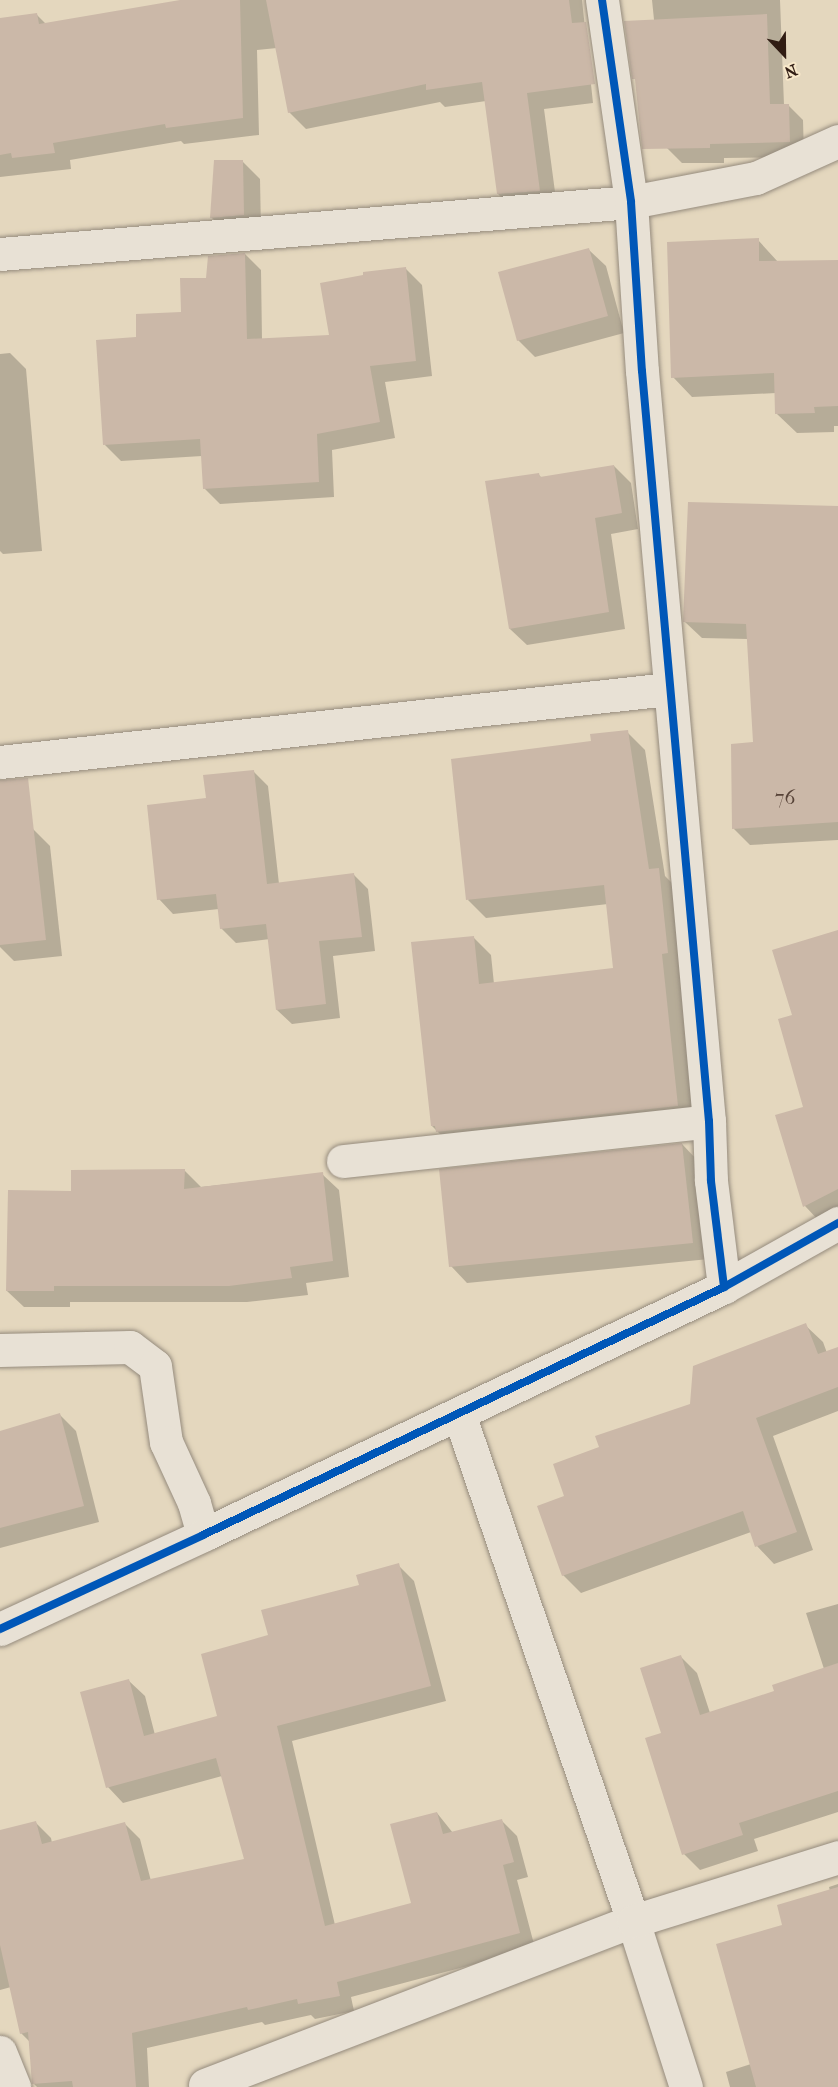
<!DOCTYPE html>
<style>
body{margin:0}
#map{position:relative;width:838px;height:2087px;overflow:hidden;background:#e4d7be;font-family:"IM FELL French Canon",serif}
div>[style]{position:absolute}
.shadow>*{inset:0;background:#0003}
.building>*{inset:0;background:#cbb8a8}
.roads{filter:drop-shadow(0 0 2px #958b7d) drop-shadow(0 0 2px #958b7d)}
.street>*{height:33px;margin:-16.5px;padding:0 16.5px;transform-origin:16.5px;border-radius:16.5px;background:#e8e1d5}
.cycleway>*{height:8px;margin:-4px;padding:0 4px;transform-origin:4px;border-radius:4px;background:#0057b8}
span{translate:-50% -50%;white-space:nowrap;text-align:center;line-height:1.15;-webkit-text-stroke:4.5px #f8e8ca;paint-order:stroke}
.number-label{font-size:20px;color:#574338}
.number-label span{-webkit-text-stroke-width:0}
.north{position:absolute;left:754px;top:24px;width:60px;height:60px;-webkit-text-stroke:4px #f8e8ca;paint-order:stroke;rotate:158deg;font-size:16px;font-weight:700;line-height:24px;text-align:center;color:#301c13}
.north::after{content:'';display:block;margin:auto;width:21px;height:27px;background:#301c13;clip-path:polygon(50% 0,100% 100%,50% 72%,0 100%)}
</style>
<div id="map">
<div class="shadow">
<div style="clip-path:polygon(198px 0,582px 0,593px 103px,544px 109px,557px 207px,515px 211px,498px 194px,486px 101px,445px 107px,440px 102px,306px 129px,289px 112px,277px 48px,257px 50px,259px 135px,184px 144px,181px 141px,70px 160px,71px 169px,0 177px,0 19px,37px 15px,46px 24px)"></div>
<div style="clip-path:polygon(652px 0,780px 0,784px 105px,788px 105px,803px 120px,804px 157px,724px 158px,724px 163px,682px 163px,667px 148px)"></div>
<div style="clip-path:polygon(243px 162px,260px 179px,261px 231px,228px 234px,211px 217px)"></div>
<div style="clip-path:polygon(758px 240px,778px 262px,838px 261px,838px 426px,834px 426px,834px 432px,797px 433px,777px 414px,776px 393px,692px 397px,673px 377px)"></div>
<div style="clip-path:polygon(589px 250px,606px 266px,624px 333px,535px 357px,518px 340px)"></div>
<div style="clip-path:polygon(245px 254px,261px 270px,262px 340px,331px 336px,406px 269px,422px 285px,432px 376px,385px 382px,395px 438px,332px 450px,334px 497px,220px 504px,204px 488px,202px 456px,121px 461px,105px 445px,138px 339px,182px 314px,208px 279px)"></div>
<div style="clip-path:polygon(10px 353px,26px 369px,42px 551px,3px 554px,0 551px,0 354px)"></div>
<div style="clip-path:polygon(614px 466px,631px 483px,638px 529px,611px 534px,625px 629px,527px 645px,510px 629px,539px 475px,542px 478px)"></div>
<div style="clip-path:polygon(838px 508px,838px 840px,750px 845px,734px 829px,754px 744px,748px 639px,702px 638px,685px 622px)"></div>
<div style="clip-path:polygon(627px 732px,645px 750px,665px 876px,677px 888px,695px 1123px,455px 1149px,432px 1126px,473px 937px,491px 955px,494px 984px,615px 969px,608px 904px,486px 918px,468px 900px,593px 743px)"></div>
<div style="clip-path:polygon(253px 771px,268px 786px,279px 884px,354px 875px,368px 889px,375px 951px,333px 956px,340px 1018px,292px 1024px,277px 1010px,270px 939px,236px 943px,221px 928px,219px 909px,173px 914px,159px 899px,207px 800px)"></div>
<div style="clip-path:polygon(33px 829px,50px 846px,62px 956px,14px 961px,0 947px,0 833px)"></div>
<div style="clip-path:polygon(838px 931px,838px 1214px,821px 1223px,805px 1206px,804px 1108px,794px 1016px)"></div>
<div style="clip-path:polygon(682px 1144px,698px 1161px,709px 1259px,467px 1283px,451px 1266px)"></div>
<div style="clip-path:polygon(184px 1170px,201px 1187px,322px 1174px,339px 1190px,349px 1277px,306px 1283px,308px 1295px,247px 1302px,70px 1302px,70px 1307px,24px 1307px,7px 1291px,72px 1192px)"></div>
<div style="clip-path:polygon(805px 1325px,823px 1342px,827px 1353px,838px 1348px,838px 1411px,773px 1436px,813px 1550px,774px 1564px,757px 1546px,751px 1532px,581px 1593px,563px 1575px,566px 1497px,601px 1448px,705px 1400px)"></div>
<div style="clip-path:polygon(60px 1415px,76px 1431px,99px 1522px,0 1548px,0 1432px)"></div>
<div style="clip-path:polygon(398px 1565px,414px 1581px,446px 1701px,292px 1741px,335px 1925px,413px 1904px,437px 1813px,453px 1833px,501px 1820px,517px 1836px,528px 1877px,517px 1880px,535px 1948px,351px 1997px,354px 2011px,315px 2019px,311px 2015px,265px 2025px,262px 2022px,147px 2048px,149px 2087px,37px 2087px,33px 2083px,30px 2042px,21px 2033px,11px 1987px,0 1990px,0 1832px,35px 1822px,51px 1838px,52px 1843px,124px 1823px,140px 1839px,151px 1881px,246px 1861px,222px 1776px,123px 1803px,108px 1787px,129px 1681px,145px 1696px,155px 1735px,219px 1717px,270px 1636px)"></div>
<div style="clip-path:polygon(838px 1604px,838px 1812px,754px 1839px,758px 1851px,700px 1870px,684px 1854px,663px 1734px,681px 1657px,697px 1673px,710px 1713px,775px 1692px,824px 1669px,806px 1613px)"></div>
<div style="clip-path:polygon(838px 1884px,838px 2087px,730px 2087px,726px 2072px,751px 2064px,784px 1926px,830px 1891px,829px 1887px)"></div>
</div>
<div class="building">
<div style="clip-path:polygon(180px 0,240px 0,243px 118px,166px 128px,165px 124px,53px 143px,55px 153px,12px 158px,11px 153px,0 155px,0 18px,37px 13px,39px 24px)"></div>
<div style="clip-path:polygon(266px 0,569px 0,572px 23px,586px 22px,595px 84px,527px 93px,540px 191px,497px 194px,482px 82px,426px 90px,426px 84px,288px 113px)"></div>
<div style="clip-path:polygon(767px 14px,770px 104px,789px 104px,790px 142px,710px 144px,710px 148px,642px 149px,635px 79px,632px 79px,624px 21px)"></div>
<div style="clip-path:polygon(214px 160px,243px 160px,244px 215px,210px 218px)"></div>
<div style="clip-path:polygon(759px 238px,759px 261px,838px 260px,838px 406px,814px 407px,815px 413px,775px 414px,774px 373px,671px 378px,667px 242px)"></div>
<div style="clip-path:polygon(589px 248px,608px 316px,517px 341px,498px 272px)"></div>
<div style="clip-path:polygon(245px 253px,247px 339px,329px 335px,320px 283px,363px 275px,363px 272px,406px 267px,416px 361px,370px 366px,380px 422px,317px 434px,319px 482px,203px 489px,200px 439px,103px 445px,96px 340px,136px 337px,136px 314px,181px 312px,180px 278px,206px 278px,208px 256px)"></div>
<div style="clip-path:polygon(614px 465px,622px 513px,595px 518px,609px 612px,509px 629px,485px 481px,539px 473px,540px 477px)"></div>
<div style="clip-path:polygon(688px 502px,838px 506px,838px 822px,732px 829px,731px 744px,753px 742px,746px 624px,683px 622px)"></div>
<div style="clip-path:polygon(628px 730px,649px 869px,659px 868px,668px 953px,662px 954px,678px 1106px,436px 1132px,435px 1126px,431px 1126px,411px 942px,474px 936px,479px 984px,613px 968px,604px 885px,466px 900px,451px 759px,591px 741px,590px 734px)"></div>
<div style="clip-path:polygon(254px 770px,267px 884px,354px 873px,362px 937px,319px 941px,326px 1004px,276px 1010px,266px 924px,220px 929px,216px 894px,157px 900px,147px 805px,206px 798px,203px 775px)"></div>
<div style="clip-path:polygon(28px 778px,46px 940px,0 945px,0 780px)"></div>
<div style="clip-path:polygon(838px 930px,838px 1189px,803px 1207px,775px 1115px,803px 1107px,778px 1019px,792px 1015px,772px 950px)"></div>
<div style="clip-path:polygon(682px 1143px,693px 1243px,449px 1267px,439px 1169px)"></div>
<div style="clip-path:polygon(185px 1169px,184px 1189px,323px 1172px,333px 1261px,290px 1267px,292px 1278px,229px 1286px,54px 1286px,54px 1291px,6px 1291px,8px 1190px,71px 1191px,71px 1170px)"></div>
<div style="clip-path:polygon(806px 1323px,818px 1354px,838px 1347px,838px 1387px,756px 1418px,797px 1532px,755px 1547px,743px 1511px,562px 1576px,537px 1506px,564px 1496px,553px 1464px,599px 1447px,595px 1436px,690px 1404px,693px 1366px)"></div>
<div style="clip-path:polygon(60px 1413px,84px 1506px,0 1528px,0 1431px)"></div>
<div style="clip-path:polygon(399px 1563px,431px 1686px,277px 1726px,325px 1926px,411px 1903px,390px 1824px,437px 1812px,443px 1834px,502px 1819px,514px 1862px,503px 1865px,520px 1933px,337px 1982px,340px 1996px,298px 2004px,297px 1999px,248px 2010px,247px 2007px,132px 2033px,136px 2087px,73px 2087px,72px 2081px,32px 2084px,28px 2032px,20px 2034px,0 1945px,0 1830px,36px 1821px,42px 1844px,125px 1822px,141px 1881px,244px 1859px,216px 1758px,106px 1788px,80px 1692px,129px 1679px,144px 1736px,217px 1716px,201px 1654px,268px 1635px,261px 1610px,359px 1585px,356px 1575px)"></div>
<div style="clip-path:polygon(681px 1655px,700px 1715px,774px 1691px,772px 1685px,838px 1663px,838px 1791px,739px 1823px,743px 1835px,682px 1855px,645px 1738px,661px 1733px,640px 1668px)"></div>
<div style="clip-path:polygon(838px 1887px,838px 2087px,756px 2087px,716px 1944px,782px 1925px,777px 1905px)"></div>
</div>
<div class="roads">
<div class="street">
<div style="left:602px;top:0;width:204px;rotate:81.8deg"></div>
<div style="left:631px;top:202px;width:169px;rotate:86.3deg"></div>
<div style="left:642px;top:371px;width:753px;rotate:84.9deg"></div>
<div style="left:709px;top:1121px;width:60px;rotate:88.1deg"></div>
<div style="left:711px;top:1181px;width:107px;rotate:83deg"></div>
<div style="left:0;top:254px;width:633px;rotate:-4.71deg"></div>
<div style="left:631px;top:202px;width:127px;rotate:-10.9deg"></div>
<div style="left:756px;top:178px;width:90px;rotate:-24.3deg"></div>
<div style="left:0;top:762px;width:673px;rotate:-6.23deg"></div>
<div style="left:343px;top:1161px;width:368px;rotate:-6.2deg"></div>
<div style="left:0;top:1350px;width:130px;rotate:-1.3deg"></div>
<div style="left:130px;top:1347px;width:31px;rotate:37deg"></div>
<div style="left:155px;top:1366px;width:77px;rotate:81.8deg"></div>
<div style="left:166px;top:1442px;width:67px;rotate:65.3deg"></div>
<div style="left:194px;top:1503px;width:33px;rotate:74deg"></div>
<div style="left:459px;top:1414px;width:536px;rotate:71.06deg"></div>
<div style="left:633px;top:1921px;width:174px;rotate:72.3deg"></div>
<div style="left:0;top:1629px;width:224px;rotate:-24.8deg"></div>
<div style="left:203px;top:1535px;width:577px;rotate:-25.45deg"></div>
<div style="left:724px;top:1287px;width:131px;rotate:-29.3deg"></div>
<div style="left:0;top:2052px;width:38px;rotate:68deg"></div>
<div style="left:205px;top:2085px;width:458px;rotate:-21deg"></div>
<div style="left:633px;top:1921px;width:215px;rotate:-17.3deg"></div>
</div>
</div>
<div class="cycleway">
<div style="left:602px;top:0;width:204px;rotate:81.8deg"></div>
<div style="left:631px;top:202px;width:169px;rotate:86.3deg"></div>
<div style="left:642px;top:371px;width:753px;rotate:84.9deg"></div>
<div style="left:709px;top:1121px;width:60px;rotate:88.1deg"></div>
<div style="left:711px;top:1181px;width:107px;rotate:83deg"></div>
<div style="left:0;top:1629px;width:224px;rotate:-24.8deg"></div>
<div style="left:203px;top:1535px;width:577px;rotate:-25.45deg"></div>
<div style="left:724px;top:1287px;width:131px;rotate:-29.3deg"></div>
</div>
<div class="number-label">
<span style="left:785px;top:797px">76</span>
</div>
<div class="north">N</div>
</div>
